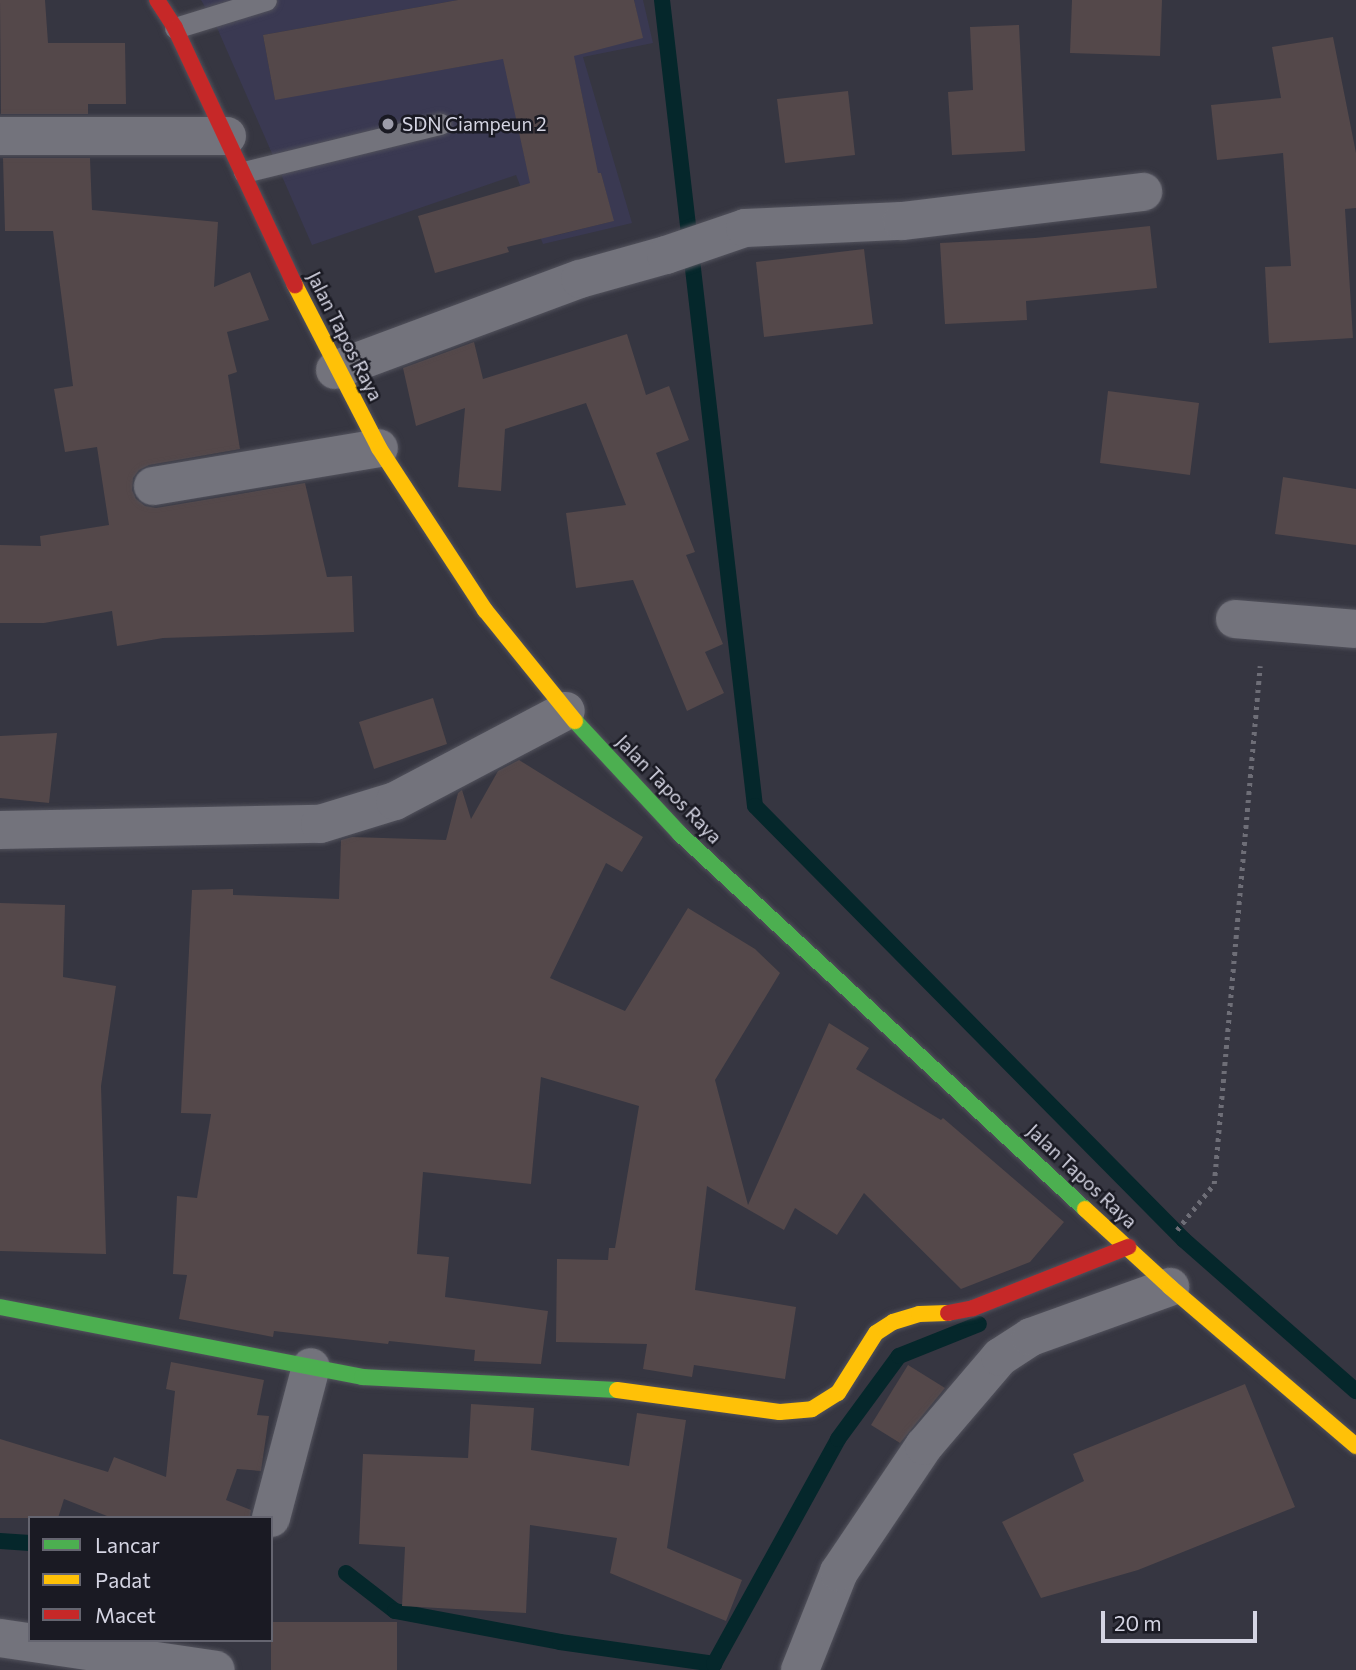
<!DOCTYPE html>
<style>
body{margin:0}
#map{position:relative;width:1356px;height:1670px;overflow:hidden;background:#363641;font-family:Commissioner,sans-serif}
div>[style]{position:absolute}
.built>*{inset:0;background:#3a3952}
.stream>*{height:16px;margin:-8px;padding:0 8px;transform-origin:8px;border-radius:8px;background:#05272b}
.building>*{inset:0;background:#54484a}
.path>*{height:4.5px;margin-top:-2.25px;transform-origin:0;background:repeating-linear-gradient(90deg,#6e6e77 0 3.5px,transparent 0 8.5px)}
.roads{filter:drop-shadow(0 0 2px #52525c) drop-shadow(0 0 2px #52525c)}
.lane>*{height:21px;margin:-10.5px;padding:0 10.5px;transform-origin:10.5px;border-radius:10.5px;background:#73737c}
.street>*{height:38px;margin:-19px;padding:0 19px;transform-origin:19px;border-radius:19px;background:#73737c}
.fast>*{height:16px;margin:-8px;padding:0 8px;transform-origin:8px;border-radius:8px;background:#4caf50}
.slow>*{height:16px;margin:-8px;padding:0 8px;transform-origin:8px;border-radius:8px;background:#ffc107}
.jam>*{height:16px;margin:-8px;padding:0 8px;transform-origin:8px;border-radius:8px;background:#c62828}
.dots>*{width:19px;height:19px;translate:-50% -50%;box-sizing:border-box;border:4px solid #1a1a23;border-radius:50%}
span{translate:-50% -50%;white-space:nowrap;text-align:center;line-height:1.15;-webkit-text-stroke:5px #1a1a23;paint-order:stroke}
.poi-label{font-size:19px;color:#d5d5e3}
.left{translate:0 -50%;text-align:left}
.street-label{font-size:19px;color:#d5d5e3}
.legend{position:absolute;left:28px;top:1516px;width:245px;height:126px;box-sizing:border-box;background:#1a1a23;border:2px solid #656570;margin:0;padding:9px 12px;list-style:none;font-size:21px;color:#d5d5e3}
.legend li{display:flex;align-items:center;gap:14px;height:35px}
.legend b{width:35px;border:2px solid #656570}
.scale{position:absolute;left:1101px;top:1611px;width:156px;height:32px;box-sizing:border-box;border:4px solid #d5d5e3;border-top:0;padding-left:9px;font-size:21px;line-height:24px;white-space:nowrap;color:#d5d5e3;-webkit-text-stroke:5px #1a1a23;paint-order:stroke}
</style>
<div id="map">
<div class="built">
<div style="clip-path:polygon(evenodd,201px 0,458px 0,263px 35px,275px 99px,486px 62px,491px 0,526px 163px,593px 149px,562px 0,642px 38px,634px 0,643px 0,653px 43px,583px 57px,632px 223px,543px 244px,516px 175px,312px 245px,218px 30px,201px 0,601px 173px,613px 221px,553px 236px,541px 187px,601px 173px)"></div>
</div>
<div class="stream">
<div style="left:662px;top:0;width:811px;rotate:83.42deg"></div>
<div style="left:755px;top:806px;width:610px;rotate:45.33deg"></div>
<div style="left:1184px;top:1240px;width:229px;rotate:41.3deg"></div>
<div style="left:0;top:1541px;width:30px;rotate:4deg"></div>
<div style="left:346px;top:1573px;width:62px;rotate:37.8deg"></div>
<div style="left:395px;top:1611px;width:168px;rotate:10.6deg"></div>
<div style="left:560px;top:1642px;width:156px;rotate:8.1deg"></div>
<div style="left:714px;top:1664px;width:257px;rotate:-61.1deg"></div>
<div style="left:838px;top:1439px;width:103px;rotate:-53.7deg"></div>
<div style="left:899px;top:1356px;width:86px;rotate:-21.8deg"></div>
</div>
<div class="building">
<div style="clip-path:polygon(0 0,45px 0,48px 43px,125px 43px,126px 104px,88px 104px,88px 114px,1px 114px)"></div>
<div style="clip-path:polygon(458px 0,634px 0,643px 38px,574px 56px,598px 173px,601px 173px,614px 221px,507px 247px,509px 252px,435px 273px,418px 216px,530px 183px,503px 59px,275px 100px,263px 35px)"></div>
<div style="clip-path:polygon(1072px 0,1162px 0,1160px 56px,1070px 53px)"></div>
<div style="clip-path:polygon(1019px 25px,1025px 151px,952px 155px,948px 92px,973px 90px,970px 27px)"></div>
<div style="clip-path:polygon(1333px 37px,1356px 153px,1356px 208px,1345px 209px,1353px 338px,1269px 343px,1265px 267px,1291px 266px,1283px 153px,1217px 160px,1211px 105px,1281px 98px,1272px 47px)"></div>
<div style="clip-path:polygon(848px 91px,855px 155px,785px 163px,777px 99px)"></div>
<div style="clip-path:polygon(3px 158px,90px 158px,92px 210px,218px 222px,214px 287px,250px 272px,269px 320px,227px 332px,237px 372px,228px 375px,240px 449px,149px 465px,139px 470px,133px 478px,132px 490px,136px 499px,145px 506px,156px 508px,305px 483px,327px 577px,352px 576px,354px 632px,163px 638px,117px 646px,112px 611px,44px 623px,0 623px,0 545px,41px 546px,40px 536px,109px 525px,97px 447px,65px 452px,54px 389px,73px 386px,53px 231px,5px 231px)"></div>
<div style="clip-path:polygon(1150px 226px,1157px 288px,1026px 301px,1027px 320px,945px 324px,940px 243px,1035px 238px)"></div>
<div style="clip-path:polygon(864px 249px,873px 324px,764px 337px,756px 262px)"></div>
<div style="clip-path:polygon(627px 334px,646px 395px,669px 386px,689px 440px,656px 453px,695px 552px,686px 555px,723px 644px,705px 652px,724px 693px,687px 711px,633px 580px,576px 588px,566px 513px,626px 505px,586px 403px,505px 429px,501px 491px,458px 487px,465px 408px,416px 426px,403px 368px,474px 342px,483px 379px)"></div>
<div style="clip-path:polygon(1108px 391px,1199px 403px,1190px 475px,1100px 463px)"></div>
<div style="clip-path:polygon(1283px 477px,1356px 489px,1356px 545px,1275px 534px)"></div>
<div style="clip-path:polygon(433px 698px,447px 744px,374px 769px,359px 722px)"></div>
<div style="clip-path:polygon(57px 733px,49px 803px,0 798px,0 736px)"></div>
<div style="clip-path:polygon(519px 760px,643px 837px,622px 872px,606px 863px,550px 978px,625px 1011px,688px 908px,755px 949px,780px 973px,715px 1080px,748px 1205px,829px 1023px,869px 1048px,856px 1069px,941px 1120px,943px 1118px,1064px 1222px,1030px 1262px,961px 1289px,864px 1193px,837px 1235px,795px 1208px,784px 1230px,707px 1186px,695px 1290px,796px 1307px,785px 1379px,694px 1365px,692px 1377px,643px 1369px,647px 1344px,556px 1342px,557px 1259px,608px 1260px,609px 1248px,615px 1248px,639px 1106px,541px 1077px,531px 1184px,423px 1172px,417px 1254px,449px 1257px,445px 1297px,548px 1311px,541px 1364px,474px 1361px,475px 1350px,389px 1341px,388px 1344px,274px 1331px,273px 1337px,179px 1319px,187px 1275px,173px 1274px,177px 1196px,197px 1198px,211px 1114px,181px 1113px,192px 890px,233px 889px,233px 895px,339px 899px,341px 840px,352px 837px,446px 840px,458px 793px,462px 790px,471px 819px,498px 771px)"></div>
<div style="clip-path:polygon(0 903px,65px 905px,63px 977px,116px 986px,101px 1086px,106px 1254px,0 1251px)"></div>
<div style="clip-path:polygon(171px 1362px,264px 1380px,257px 1415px,269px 1416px,261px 1471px,237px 1469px,226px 1500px,251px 1510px,250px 1518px,112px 1518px,64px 1499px,58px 1518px,0 1518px,0 1439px,108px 1472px,114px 1457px,166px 1477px,175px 1391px,166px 1389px)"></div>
<div style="clip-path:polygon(908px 1365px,945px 1388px,900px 1443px,871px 1425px)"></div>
<div style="clip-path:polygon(1245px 1384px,1295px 1507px,1138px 1570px,1041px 1598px,1002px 1522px,1084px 1481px,1073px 1454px)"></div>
<div style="clip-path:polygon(471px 1404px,534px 1408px,531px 1450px,629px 1466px,637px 1413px,686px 1420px,667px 1548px,742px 1580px,726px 1621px,610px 1573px,617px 1538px,530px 1525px,526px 1613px,402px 1606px,405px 1547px,359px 1544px,363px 1454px,468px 1458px)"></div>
<div style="clip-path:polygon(271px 1622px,397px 1622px,397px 1670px,271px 1670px)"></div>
</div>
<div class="path">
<div style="left:1177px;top:1230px;width:59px;rotate:-51.2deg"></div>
<div style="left:1214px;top:1184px;width:520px;rotate:-84.93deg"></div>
</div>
<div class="roads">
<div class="lane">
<div style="left:175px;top:28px;width:95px;rotate:-17.1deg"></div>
<div style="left:244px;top:172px;width:202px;rotate:-13.8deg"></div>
</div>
<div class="street">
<div style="left:0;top:136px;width:227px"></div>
<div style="left:335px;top:370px;width:261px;rotate:-20.4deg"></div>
<div style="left:580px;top:279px;width:89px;rotate:-15.6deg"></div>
<div style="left:666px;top:255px;width:83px;rotate:-18.9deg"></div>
<div style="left:745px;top:228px;width:157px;rotate:-2.6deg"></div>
<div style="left:902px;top:221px;width:243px;rotate:-6.9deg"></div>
<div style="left:153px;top:486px;width:229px;rotate:-9.5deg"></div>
<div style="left:1235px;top:619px;width:121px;rotate:4.7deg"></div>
<div style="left:0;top:830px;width:320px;rotate:-1.1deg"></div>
<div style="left:320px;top:824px;width:78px;rotate:-17deg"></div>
<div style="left:395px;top:801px;width:193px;rotate:-27.8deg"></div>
<div style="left:271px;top:1518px;width:156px;rotate:-75.2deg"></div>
<div style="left:0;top:1638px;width:218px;rotate:8.4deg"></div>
<div style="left:800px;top:1670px;width:105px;rotate:-68.3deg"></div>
<div style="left:839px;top:1572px;width:152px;rotate:-56deg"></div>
<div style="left:924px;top:1446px;width:117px;rotate:-49.5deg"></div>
<div style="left:1000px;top:1357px;width:37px;rotate:-33deg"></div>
<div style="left:1031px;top:1337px;width:148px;rotate:-19.8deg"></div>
</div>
<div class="fast">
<div style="left:575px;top:721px;width:154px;rotate:47.1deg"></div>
<div style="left:680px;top:834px;width:552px;rotate:42.8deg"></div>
<div style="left:0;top:1307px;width:369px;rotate:10.9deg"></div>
<div style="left:362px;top:1377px;width:255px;rotate:2.9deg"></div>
</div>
<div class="slow">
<div style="left:295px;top:285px;width:183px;rotate:62.7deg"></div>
<div style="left:379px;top:448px;width:194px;rotate:56.8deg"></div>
<div style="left:485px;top:610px;width:143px;rotate:51deg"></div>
<div style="left:1085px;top:1209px;width:115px;rotate:42.5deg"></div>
<div style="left:1170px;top:1287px;width:245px;rotate:40.5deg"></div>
<div style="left:617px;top:1390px;width:164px;rotate:7.7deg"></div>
<div style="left:780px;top:1412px;width:32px;rotate:-5deg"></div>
<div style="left:812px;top:1409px;width:31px;rotate:-32deg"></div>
<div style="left:838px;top:1393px;width:71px;rotate:-57.7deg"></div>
<div style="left:876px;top:1333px;width:20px;rotate:-33deg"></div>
<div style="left:893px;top:1322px;width:27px;rotate:-17deg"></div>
<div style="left:919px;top:1314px;width:29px;rotate:-2deg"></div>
</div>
<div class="jam">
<div style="left:157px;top:0;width:33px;rotate:57deg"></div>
<div style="left:175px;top:28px;width:284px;rotate:65deg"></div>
<div style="left:948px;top:1313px;width:25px;rotate:-11deg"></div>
<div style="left:973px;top:1308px;width:167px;rotate:-21.5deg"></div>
</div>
</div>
<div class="dots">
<div style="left:388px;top:124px;background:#9d9daa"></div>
</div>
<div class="poi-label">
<span class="left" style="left:402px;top:124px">SDN Ciampeun 2</span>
</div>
<div class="street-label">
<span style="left:345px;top:336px;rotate:63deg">Jalan Tapos Raya</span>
<span style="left:669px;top:789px;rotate:46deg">Jalan Tapos Raya</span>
<span style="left:1082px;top:1176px;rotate:43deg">Jalan Tapos Raya</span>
</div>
<ul class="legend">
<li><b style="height:9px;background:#4caf50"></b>Lancar</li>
<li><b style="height:9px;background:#ffc107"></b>Padat</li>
<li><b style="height:9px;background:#c62828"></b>Macet</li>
</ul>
<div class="scale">20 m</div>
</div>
